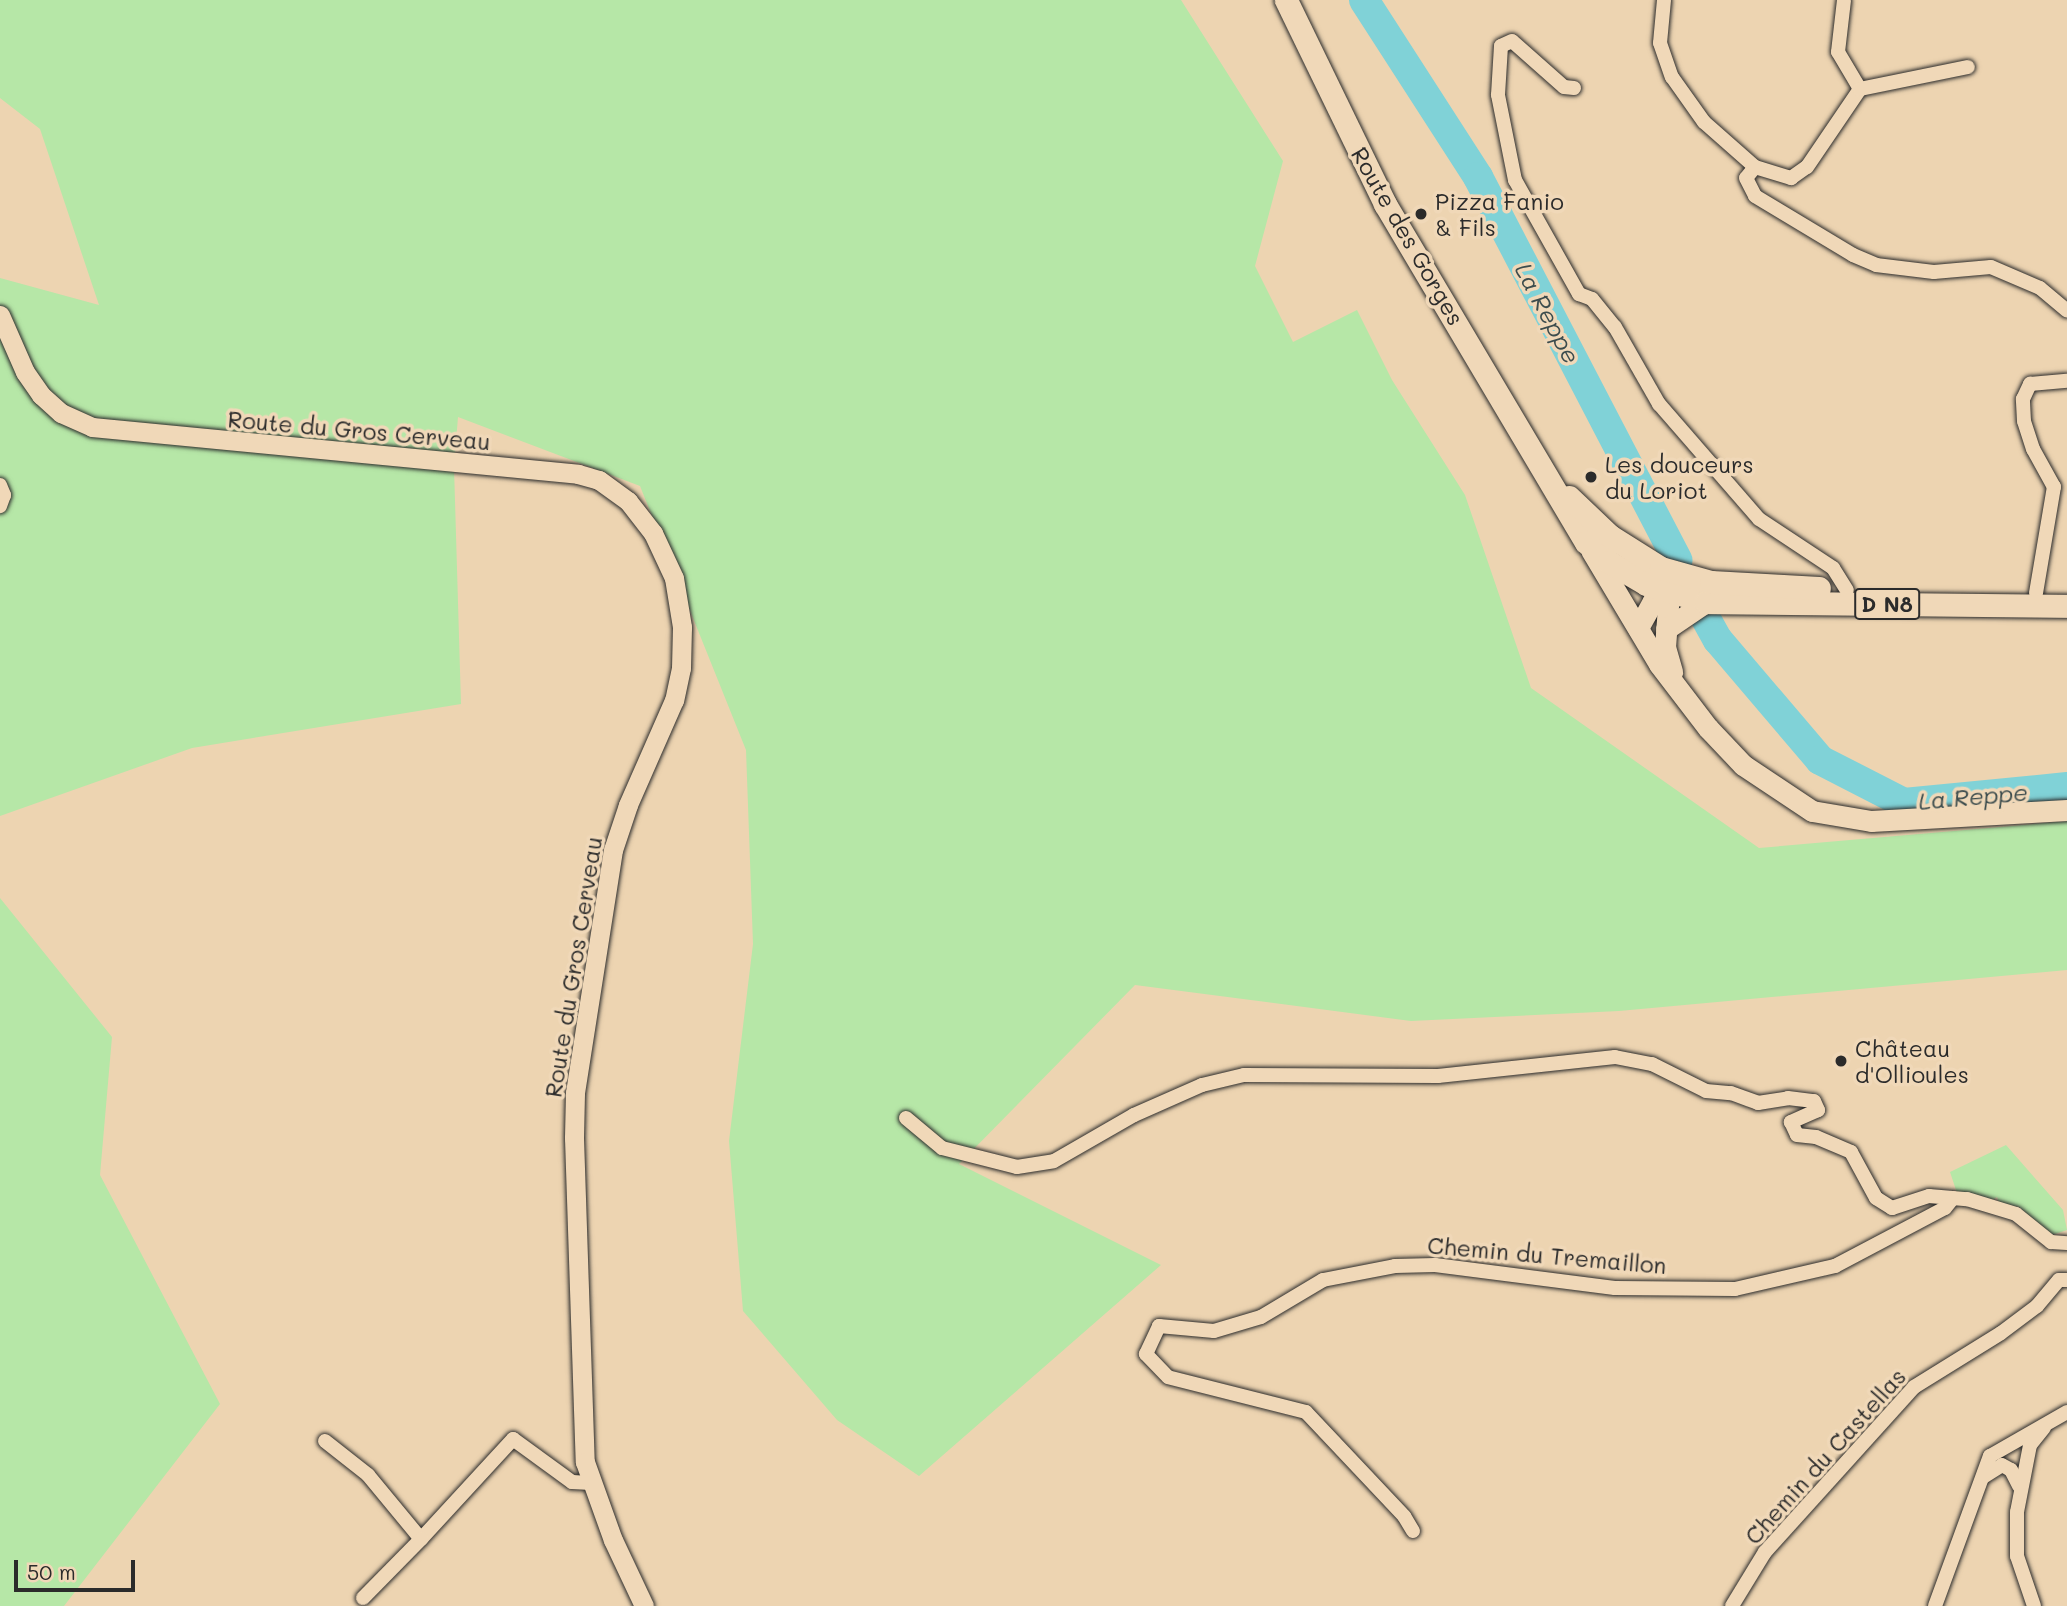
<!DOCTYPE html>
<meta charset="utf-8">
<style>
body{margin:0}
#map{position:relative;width:2067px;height:1606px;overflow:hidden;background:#edd4b1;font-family:Mali,sans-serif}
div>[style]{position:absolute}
.green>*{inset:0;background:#b6e7a7}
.river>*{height:30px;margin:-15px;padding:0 15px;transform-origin:15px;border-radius:15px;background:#80d2d7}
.roads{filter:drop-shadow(0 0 2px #2b2b2b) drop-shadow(0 0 2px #2b2b2b)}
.minor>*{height:14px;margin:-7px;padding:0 7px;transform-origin:7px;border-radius:7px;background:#f0d8b8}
.tertiary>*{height:19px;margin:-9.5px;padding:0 9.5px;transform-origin:9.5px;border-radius:9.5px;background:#f0d8b8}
.secondary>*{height:21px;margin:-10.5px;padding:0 10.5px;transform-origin:10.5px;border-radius:10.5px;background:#f0d8b8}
.primary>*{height:23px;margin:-11.5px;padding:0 11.5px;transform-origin:11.5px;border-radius:11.5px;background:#f0d8b8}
.dots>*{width:19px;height:19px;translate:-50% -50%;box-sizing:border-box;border:4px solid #f0d8b8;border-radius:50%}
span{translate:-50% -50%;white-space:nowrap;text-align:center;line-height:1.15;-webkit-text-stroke:7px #f0d8b8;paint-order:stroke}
.shield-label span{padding:2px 5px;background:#f0d8b8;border:2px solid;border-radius:5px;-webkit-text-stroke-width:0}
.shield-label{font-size:21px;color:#2b2b2b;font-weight:700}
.poi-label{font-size:23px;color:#2b2b2b}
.left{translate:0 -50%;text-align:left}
.street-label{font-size:23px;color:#2b2b2b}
.water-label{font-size:24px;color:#3c4c4d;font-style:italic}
.scale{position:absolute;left:14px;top:1560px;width:121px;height:32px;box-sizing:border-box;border:4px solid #2b2b2b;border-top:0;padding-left:9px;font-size:21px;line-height:24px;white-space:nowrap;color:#2b2b2b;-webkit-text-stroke:5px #f0d8b8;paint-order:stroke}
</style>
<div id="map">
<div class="green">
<div style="clip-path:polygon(0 0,1181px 0,1283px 161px,1255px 266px,1293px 342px,1357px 310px,1392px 380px,1465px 495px,1531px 688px,1759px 848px,2067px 821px,2067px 970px,1619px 1011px,1411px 1021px,1135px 985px,959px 1164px,1161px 1265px,919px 1476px,837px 1420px,743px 1311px,729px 1141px,753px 944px,746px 750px,640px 486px,458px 417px,454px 467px,461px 704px,192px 748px,0 816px,0 278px,99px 305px,40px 129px,0 98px)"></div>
<div style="clip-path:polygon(0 898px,112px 1037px,100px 1175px,220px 1404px,64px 1606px,0 1606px)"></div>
<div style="clip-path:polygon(2006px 1145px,2063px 1210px,2067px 1230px,2052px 1235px,2019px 1207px,1999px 1203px,1997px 1197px,1991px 1201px,1957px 1193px,1950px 1172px)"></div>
</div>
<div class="river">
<div style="left:1364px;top:0;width:211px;rotate:57.2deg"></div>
<div style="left:1478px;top:177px;width:432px;rotate:62.5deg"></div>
<div style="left:1705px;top:617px;width:26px;rotate:61deg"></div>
<div style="left:1718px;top:640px;width:157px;rotate:49.6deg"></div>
<div style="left:1820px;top:760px;width:94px;rotate:27.1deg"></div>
<div style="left:1904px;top:803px;width:164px;rotate:-5.6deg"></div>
</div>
<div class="roads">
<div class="minor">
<div style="left:1664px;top:0;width:43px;rotate:95.3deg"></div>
<div style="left:1660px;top:43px;width:36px;rotate:71deg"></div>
<div style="left:1672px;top:77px;width:55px;rotate:54.6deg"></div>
<div style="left:1704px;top:122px;width:68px;rotate:41.4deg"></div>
<div style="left:1755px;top:167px;width:38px;rotate:17deg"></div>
<div style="left:1791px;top:178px;width:19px;rotate:-35deg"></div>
<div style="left:1807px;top:167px;width:94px;rotate:-55.8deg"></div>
<div style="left:1860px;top:89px;width:43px;rotate:-120.7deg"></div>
<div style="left:1838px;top:52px;width:52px;rotate:-83.4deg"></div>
<div style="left:1574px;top:88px;width:10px;rotate:-174deg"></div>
<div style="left:1564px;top:87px;width:69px;rotate:-138.5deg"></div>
<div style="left:1512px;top:41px;width:12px;rotate:156deg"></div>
<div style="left:1501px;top:46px;width:49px;rotate:93.5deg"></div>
<div style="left:1498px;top:95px;width:87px;rotate:78.7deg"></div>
<div style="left:1515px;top:180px;width:131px;rotate:60.7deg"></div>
<div style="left:1579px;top:294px;width:14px;rotate:21deg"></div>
<div style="left:1592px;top:299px;width:36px;rotate:51deg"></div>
<div style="left:1615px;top:327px;width:89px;rotate:60.3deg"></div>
<div style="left:1659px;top:404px;width:152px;rotate:49deg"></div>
<div style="left:1759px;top:519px;width:89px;rotate:33.5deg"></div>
<div style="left:1833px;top:568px;width:26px;rotate:58deg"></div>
<div style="left:1860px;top:89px;width:110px;rotate:-11.5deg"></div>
<div style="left:1755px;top:167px;width:14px;rotate:129deg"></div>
<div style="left:1746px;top:178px;width:20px;rotate:63deg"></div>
<div style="left:1755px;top:196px;width:114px;rotate:31deg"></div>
<div style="left:1853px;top:255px;width:25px;rotate:23deg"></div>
<div style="left:1876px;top:265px;width:58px;rotate:6.9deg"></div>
<div style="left:1934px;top:272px;width:57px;rotate:-5deg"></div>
<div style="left:1991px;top:267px;width:53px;rotate:23.2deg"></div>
<div style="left:2040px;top:288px;width:35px;rotate:40deg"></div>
<div style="left:0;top:485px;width:11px;rotate:68deg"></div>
<div style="left:4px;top:495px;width:12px;rotate:110deg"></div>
<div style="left:2036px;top:593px;width:108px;rotate:-80.4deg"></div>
<div style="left:2054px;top:487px;width:43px;rotate:-118.9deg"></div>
<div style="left:2033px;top:449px;width:29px;rotate:-108deg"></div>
<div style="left:2024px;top:421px;width:22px;rotate:-93deg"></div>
<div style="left:2023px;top:399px;width:17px;rotate:-65deg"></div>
<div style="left:2030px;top:384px;width:37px;rotate:-5deg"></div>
<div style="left:906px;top:1118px;width:47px;rotate:39.8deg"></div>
<div style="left:942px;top:1148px;width:77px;rotate:14.2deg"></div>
<div style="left:1017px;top:1167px;width:37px;rotate:-9deg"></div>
<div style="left:1054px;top:1161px;width:92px;rotate:-29.9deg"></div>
<div style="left:1134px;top:1115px;width:74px;rotate:-23.8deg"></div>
<div style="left:1202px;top:1085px;width:43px;rotate:-13.4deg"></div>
<div style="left:1244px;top:1075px;width:194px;rotate:0.3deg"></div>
<div style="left:1438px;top:1076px;width:178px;rotate:-6.1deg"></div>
<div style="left:1615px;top:1057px;width:38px;rotate:11deg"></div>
<div style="left:1652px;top:1064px;width:60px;rotate:26.6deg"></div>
<div style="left:1706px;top:1091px;width:25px;rotate:5deg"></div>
<div style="left:1731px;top:1093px;width:29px;rotate:20deg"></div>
<div style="left:1758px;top:1103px;width:30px;rotate:-9deg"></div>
<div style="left:1788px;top:1098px;width:26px;rotate:7deg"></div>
<div style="left:1814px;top:1101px;width:10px;rotate:66deg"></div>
<div style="left:1818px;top:1110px;width:30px;rotate:156deg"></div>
<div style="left:1791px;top:1122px;width:14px;rotate:65deg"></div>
<div style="left:1797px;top:1135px;width:19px;rotate:6deg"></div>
<div style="left:1816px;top:1137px;width:38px;rotate:23deg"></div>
<div style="left:1851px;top:1152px;width:52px;rotate:61.5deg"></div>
<div style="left:1876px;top:1198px;width:19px;rotate:32deg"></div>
<div style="left:1892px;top:1208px;width:39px;rotate:-18deg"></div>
<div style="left:1929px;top:1196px;width:38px;rotate:5deg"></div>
<div style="left:1967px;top:1199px;width:51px;rotate:17deg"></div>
<div style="left:2016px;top:1214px;width:45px;rotate:38.7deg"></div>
<div style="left:2051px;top:1242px;width:16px;rotate:4deg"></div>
<div style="left:325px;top:1441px;width:55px;rotate:38.3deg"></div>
<div style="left:368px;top:1475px;width:83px;rotate:50.4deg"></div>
<div style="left:421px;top:1539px;width:136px;rotate:-47.4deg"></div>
<div style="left:513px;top:1439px;width:73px;rotate:36.1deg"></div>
<div style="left:572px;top:1482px;width:19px;rotate:3deg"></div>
<div style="left:1983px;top:1477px;width:22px;rotate:-32deg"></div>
<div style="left:2002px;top:1465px;width:10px;rotate:29deg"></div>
<div style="left:2011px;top:1470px;width:18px;rotate:63deg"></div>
<div style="left:1413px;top:1531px;width:17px;rotate:-121deg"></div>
<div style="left:1404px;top:1516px;width:143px;rotate:-133.3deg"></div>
<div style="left:1306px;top:1412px;width:142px;rotate:-165.8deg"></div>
<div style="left:1168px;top:1377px;width:32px;rotate:-134deg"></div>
<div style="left:1146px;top:1354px;width:31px;rotate:-65deg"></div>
<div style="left:1159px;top:1326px;width:55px;rotate:5.2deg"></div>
<div style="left:1214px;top:1331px;width:49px;rotate:-16.6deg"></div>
<div style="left:1261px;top:1317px;width:72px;rotate:-30.8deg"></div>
<div style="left:1323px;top:1280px;width:73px;rotate:-11deg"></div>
<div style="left:1395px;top:1266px;width:40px;rotate:-1.4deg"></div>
<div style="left:1435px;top:1265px;width:181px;rotate:7.3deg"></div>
<div style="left:1615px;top:1288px;width:120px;rotate:0.5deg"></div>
<div style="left:1735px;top:1289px;width:103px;rotate:-13deg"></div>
<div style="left:1835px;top:1266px;width:124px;rotate:-27.8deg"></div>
<div style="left:1945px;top:1208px;width:13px;rotate:-51deg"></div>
<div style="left:363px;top:1598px;width:83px;rotate:-45.5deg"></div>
<div style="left:1732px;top:1606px;width:63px;rotate:-58.6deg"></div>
<div style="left:1765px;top:1552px;width:222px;rotate:-47.9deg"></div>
<div style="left:1914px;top:1387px;width:102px;rotate:-31.8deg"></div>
<div style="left:2001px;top:1333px;width:45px;rotate:-36.9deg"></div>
<div style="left:2037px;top:1306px;width:34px;rotate:-50deg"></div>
<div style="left:2059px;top:1280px;width:8px"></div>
<div style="left:1935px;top:1606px;width:160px;rotate:-69.9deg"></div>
<div style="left:1990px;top:1456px;width:89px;rotate:-29.7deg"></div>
<div style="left:2034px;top:1606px;width:53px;rotate:-108.8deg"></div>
<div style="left:2017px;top:1556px;width:44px;rotate:-90deg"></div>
<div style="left:2017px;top:1512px;width:68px;rotate:-79deg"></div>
<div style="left:2030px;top:1445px;width:22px;rotate:-51deg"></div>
</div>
<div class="tertiary">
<div style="left:0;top:315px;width:62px;rotate:66.3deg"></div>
<div style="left:25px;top:372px;width:28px;rotate:55deg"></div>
<div style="left:41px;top:395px;width:27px;rotate:42deg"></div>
<div style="left:61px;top:413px;width:34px;rotate:24deg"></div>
<div style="left:92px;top:427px;width:488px;rotate:5.5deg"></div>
<div style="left:578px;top:474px;width:22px;rotate:16deg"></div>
<div style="left:599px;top:480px;width:36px;rotate:36deg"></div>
<div style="left:628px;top:501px;width:41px;rotate:52deg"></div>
<div style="left:653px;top:533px;width:50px;rotate:65deg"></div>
<div style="left:674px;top:578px;width:50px;rotate:80.7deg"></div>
<div style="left:682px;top:627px;width:41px;rotate:91.4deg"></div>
<div style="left:681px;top:668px;width:33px;rotate:102deg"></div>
<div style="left:674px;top:700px;width:115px;rotate:113.7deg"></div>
<div style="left:628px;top:805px;width:47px;rotate:108.4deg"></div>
<div style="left:613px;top:850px;width:246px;rotate:98.9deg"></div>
<div style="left:575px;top:1093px;width:45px;rotate:91.3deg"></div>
<div style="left:574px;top:1138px;width:324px;rotate:88.1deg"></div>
<div style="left:585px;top:1462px;width:83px;rotate:70.3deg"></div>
<div style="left:613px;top:1540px;width:73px;rotate:64.8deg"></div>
</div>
<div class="secondary">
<div style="left:1591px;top:550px;width:133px;rotate:59.2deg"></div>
<div style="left:1659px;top:664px;width:81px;rotate:52.6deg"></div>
<div style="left:1708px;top:728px;width:51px;rotate:46.6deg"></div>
<div style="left:1743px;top:765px;width:83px;rotate:33.7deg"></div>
<div style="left:1812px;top:811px;width:60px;rotate:9.6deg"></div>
<div style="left:1871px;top:821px;width:196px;rotate:-3.2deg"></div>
<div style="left:1665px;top:580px;width:14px;rotate:73deg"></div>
<div style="left:1669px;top:593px;width:54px;rotate:94.2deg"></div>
<div style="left:1665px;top:647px;width:26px;rotate:74deg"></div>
<div style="left:1638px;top:628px;width:31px;rotate:-61deg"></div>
<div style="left:1653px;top:601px;width:21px;rotate:-47deg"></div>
<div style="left:1667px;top:586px;width:10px;rotate:-6deg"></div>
<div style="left:1666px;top:629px;width:48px;rotate:-34deg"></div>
</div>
<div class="primary">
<div style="left:1286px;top:0;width:227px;rotate:64.1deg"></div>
<div style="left:1385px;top:204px;width:393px;rotate:59.3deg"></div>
<div style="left:1586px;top:542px;width:30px;rotate:41deg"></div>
<div style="left:1609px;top:562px;width:43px;rotate:30.7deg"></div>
<div style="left:1646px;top:584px;width:63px;rotate:16.7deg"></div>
<div style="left:1706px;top:602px;width:361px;rotate:0.6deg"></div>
<div style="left:1569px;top:497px;width:57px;rotate:43.6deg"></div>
<div style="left:1610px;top:536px;width:60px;rotate:32.1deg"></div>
<div style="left:1661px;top:568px;width:52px;rotate:15.6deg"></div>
<div style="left:1711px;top:582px;width:108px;rotate:3.2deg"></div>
</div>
</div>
<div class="dots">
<div style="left:1421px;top:214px;background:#2b2b2b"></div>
<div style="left:1591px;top:477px;background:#2b2b2b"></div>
<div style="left:1841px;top:1061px;background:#2b2b2b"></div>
</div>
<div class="shield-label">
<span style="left:1887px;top:604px">D N8</span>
</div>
<div class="poi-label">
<span class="left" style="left:1435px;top:214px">Pizza Fanio<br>&amp; Fils</span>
<span class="left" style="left:1605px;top:477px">Les douceurs<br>du Loriot</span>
<span class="left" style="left:1855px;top:1061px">Château<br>d'Ollioules</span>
</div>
<div class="street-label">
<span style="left:1408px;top:236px;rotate:60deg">Route des Gorges</span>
<span style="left:359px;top:430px;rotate:5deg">Route du Gros Cerveau</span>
<span style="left:573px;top:967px;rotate:-81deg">Route du Gros Cerveau</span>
<span style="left:1547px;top:1255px;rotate:5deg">Chemin du Tremaillon</span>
<span style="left:1825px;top:1456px;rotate:-48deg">Chemin du Castellas</span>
</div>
<div class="water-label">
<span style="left:1548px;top:313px;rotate:62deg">La Reppe</span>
<span style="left:1973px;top:796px;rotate:-5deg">La Reppe</span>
</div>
<div class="scale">50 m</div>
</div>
